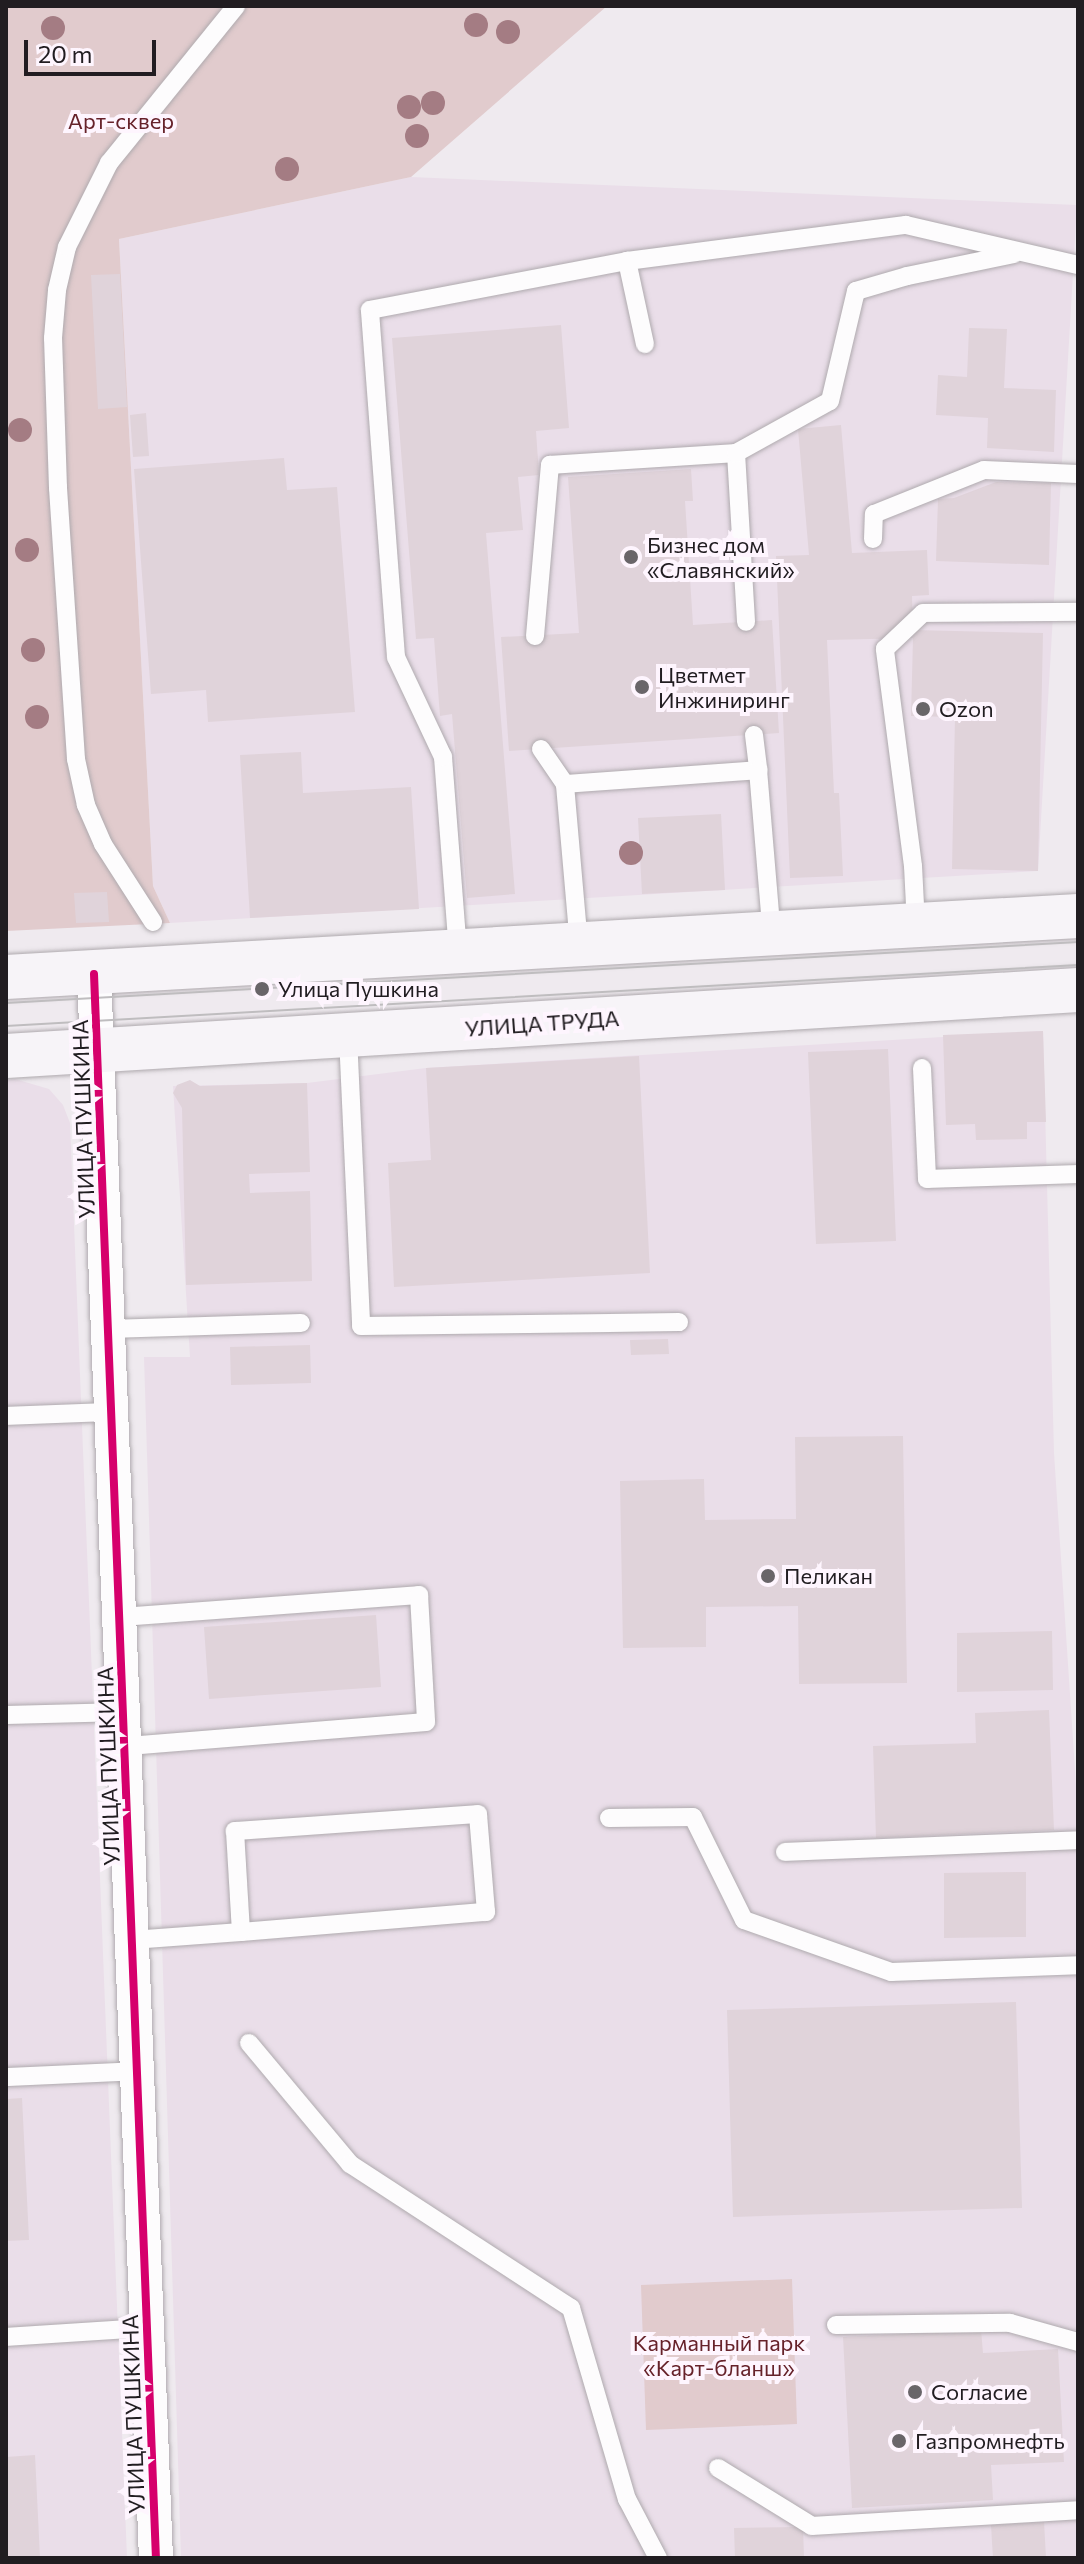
<!DOCTYPE html>
<meta charset="utf-8">
<style>
body{margin:0}
#map{position:relative;width:1084px;height:2564px;overflow:hidden;background:#efeaef;font-family:Commissioner,sans-serif}
div>[style]{position:absolute}
.built>*{inset:0;background:#eadee9}
.green>*{inset:0;background:#e1cbcd}
.building>*{inset:0;background:#e0d3da}
.roads{filter:drop-shadow(0 0 2px #afaaae) drop-shadow(0 0 2px #afaaae)}
.service>*{height:18px;margin:-9px;padding:0 9px;transform-origin:9px;border-radius:9px;background:#fdfcfd}
.minor>*{height:34px;margin:-17px;padding:0 17px;transform-origin:17px;border-radius:17px;background:#fdfcfd}
.secondary>*{height:44px;margin:-22px;padding:0 22px;transform-origin:22px;border-radius:22px;background:#f7f4f8}
.tram>*{height:2px;margin:-1px;padding:0 1px;transform-origin:1px;border-radius:1px;background:#bfbdbf}
.cycleway>*{height:8px;margin:-4px;padding:0 4px;transform-origin:4px;border-radius:4px;background:#d6006c}
.trees>*{width:24px;height:24px;margin:-12px;border-radius:50%;background:#a47c83}
.dots>*{width:22px;height:22px;translate:-50% -50%;box-sizing:border-box;border:4px solid #fef5fe;border-radius:50%}
span{translate:-50% -50%;white-space:nowrap;text-align:center;line-height:1.15;-webkit-text-stroke:8px #fef5fe;paint-order:stroke}
.park-label{font-size:22px;color:#66222a}
.poi-label{font-size:22px;color:#211d21}
.left{translate:0 -50%;text-align:left}
.street-label{font-size:22px;color:#211d21}
.frame{position:absolute;inset:0;border:8px solid #211d21;pointer-events:none}
.scale{position:absolute;left:24px;top:40px;width:132px;height:36px;box-sizing:border-box;border:4px solid #211d21;border-top:0;padding-left:10px;font-size:24px;line-height:28px;white-space:nowrap;color:#211d21;-webkit-text-stroke:6px #fef5fe;paint-order:stroke}
</style>
<div id="map">
<div class="built">
<div style="clip-path:polygon(411px 177px,1077px 205px,1038px 871px,170px 923px,153px 886px,119px 239px)"></div>
<div style="clip-path:polygon(1043px 1031px,1054px 1453px,1078px 1815px,1078px 2558px,181px 2558px,144px 1357px,190px 1357px,173px 1086px,307px 1083px,426px 1068px)"></div>
<div style="clip-path:polygon(15px 1079px,49px 1089px,63px 1105px,70px 1123px,127px 2558px,6px 2558px,6px 1080px)"></div>
</div>
<div class="green">
<div style="clip-path:polygon(6px 6px,607px 6px,411px 177px,119px 239px,153px 886px,170px 923px,6px 931px)"></div>
<div style="clip-path:polygon(792px 2279px,797px 2424px,646px 2430px,641px 2285px)"></div>
</div>
<div class="building">
<div style="clip-path:polygon(120px 274px,127px 407px,98px 409px,91px 275px)"></div>
<div style="clip-path:polygon(561px 325px,569px 428px,536px 431px,539px 475px,518px 477px,523px 530px,486px 533px,515px 894px,467px 898px,452px 714px,440px 716px,434px 638px,416px 639px,392px 338px)"></div>
<div style="clip-path:polygon(969px 328px,1007px 329px,1004px 388px,1056px 390px,1054px 452px,987px 448px,988px 418px,936px 415px,938px 375px,967px 377px)"></div>
<div style="clip-path:polygon(146px 413px,149px 456px,133px 457px,130px 415px)"></div>
<div style="clip-path:polygon(841px 425px,852px 553px,927px 550px,929px 595px,912px 596px,913px 630px,1043px 633px,1038px 871px,952px 869px,955px 717px,911px 716px,913px 638px,827px 640px,834px 793px,839px 793px,843px 876px,790px 878px,776px 556px,809px 555px,798px 429px)"></div>
<div style="clip-path:polygon(284px 458px,287px 490px,337px 487px,355px 712px,208px 722px,206px 690px,151px 694px,134px 469px)"></div>
<div style="clip-path:polygon(691px 469px,693px 501px,685px 501px,693px 625px,772px 620px,779px 733px,509px 751px,501px 637px,579px 633px,568px 477px)"></div>
<div style="clip-path:polygon(996px 482px,1051px 483px,1049px 565px,936px 561px,938px 499px,954px 498px)"></div>
<div style="clip-path:polygon(301px 752px,303px 793px,411px 787px,419px 909px,250px 918px,240px 755px)"></div>
<div style="clip-path:polygon(721px 814px,725px 890px,642px 894px,638px 818px)"></div>
<div style="clip-path:polygon(107px 892px,109px 922px,76px 923px,74px 893px)"></div>
<div style="clip-path:polygon(1043px 1031px,1046px 1122px,1027px 1122px,1027px 1139px,976px 1140px,975px 1124px,946px 1125px,943px 1035px)"></div>
<div style="clip-path:polygon(888px 1049px,896px 1241px,816px 1244px,808px 1052px)"></div>
<div style="clip-path:polygon(639px 1056px,650px 1273px,394px 1287px,388px 1163px,431px 1160px,426px 1068px)"></div>
<div style="clip-path:polygon(190px 1080px,200px 1086px,307px 1083px,310px 1172px,249px 1174px,250px 1193px,310px 1191px,312px 1281px,186px 1285px,182px 1108px,173px 1093px,177px 1085px)"></div>
<div style="clip-path:polygon(668px 1339px,669px 1354px,631px 1355px,630px 1340px)"></div>
<div style="clip-path:polygon(310px 1345px,311px 1383px,231px 1385px,230px 1347px)"></div>
<div style="clip-path:polygon(903px 1436px,907px 1683px,799px 1684px,798px 1606px,706px 1607px,706px 1647px,623px 1648px,620px 1481px,704px 1479px,705px 1520px,796px 1519px,795px 1437px)"></div>
<div style="clip-path:polygon(376px 1615px,381px 1687px,209px 1699px,204px 1627px)"></div>
<div style="clip-path:polygon(1052px 1631px,1053px 1690px,957px 1692px,957px 1633px)"></div>
<div style="clip-path:polygon(1049px 1710px,1054px 1830px,876px 1838px,873px 1746px,976px 1743px,975px 1713px)"></div>
<div style="clip-path:polygon(1026px 1872px,1026px 1937px,944px 1938px,944px 1873px)"></div>
<div style="clip-path:polygon(1016px 2002px,1022px 2208px,733px 2217px,727px 2010px)"></div>
<div style="clip-path:polygon(22px 2098px,29px 2240px,6px 2241px,6px 2099px)"></div>
<div style="clip-path:polygon(981px 2330px,983px 2353px,1058px 2349px,1064px 2462px,991px 2465px,993px 2500px,852px 2508px,843px 2337px)"></div>
<div style="clip-path:polygon(35px 2455px,40px 2558px,6px 2558px,6px 2457px)"></div>
<div style="clip-path:polygon(1044px 2522px,1046px 2558px,993px 2558px,991px 2525px)"></div>
<div style="clip-path:polygon(803px 2527px,804px 2558px,735px 2558px,734px 2528px)"></div>
</div>
<div class="roads">
<div class="service">
<div style="left:627px;top:261px;width:85px;rotate:77.8deg"></div>
<div style="left:736px;top:453px;width:169px;rotate:86.6deg"></div>
<div style="left:873px;top:539px;width:25px;rotate:-88deg"></div>
<div style="left:874px;top:514px;width:118px;rotate:-21.8deg"></div>
<div style="left:984px;top:470px;width:94px;rotate:2.4deg"></div>
<div style="left:535px;top:636px;width:172px;rotate:-85deg"></div>
<div style="left:550px;top:465px;width:186px;rotate:-3.7deg"></div>
<div style="left:736px;top:453px;width:107px;rotate:-29deg"></div>
<div style="left:830px;top:401px;width:113px;rotate:-76.7deg"></div>
<div style="left:856px;top:291px;width:53px;rotate:-16.4deg"></div>
<div style="left:907px;top:276px;width:109px;rotate:-11.6deg"></div>
<div style="left:754px;top:735px;width:35px;rotate:83deg"></div>
<div style="left:541px;top:749px;width:42px;rotate:55.6deg"></div>
<div style="left:153px;top:922px;width:93px;rotate:-122.7deg"></div>
<div style="left:103px;top:844px;width:43px;rotate:-113.6deg"></div>
<div style="left:86px;top:805px;width:47px;rotate:-102.3deg"></div>
<div style="left:76px;top:759px;width:272px;rotate:-93.8deg"></div>
<div style="left:58px;top:488px;width:150px;rotate:-91.9deg"></div>
<div style="left:53px;top:338px;width:48px;rotate:-85.2deg"></div>
<div style="left:57px;top:290px;width:44px;rotate:-76.9deg"></div>
<div style="left:67px;top:247px;width:94px;rotate:-63.4deg"></div>
<div style="left:109px;top:163px;width:202px;rotate:-51deg"></div>
<div style="left:916px;top:925px;width:59px;rotate:-92.9deg"></div>
<div style="left:913px;top:866px;width:219px;rotate:-97.4deg"></div>
<div style="left:885px;top:649px;width:52px;rotate:-43.5deg"></div>
<div style="left:923px;top:613px;width:155px;rotate:-0.4deg"></div>
<div style="left:579px;top:945px;width:162px;rotate:-95deg"></div>
<div style="left:565px;top:784px;width:194px;rotate:-4.1deg"></div>
<div style="left:758px;top:770px;width:166px;rotate:85.2deg"></div>
<div style="left:458px;top:952px;width:196px;rotate:-94.4deg"></div>
<div style="left:443px;top:757px;width:110px;rotate:-115.2deg"></div>
<div style="left:396px;top:657px;width:348px;rotate:-94.3deg"></div>
<div style="left:370px;top:310px;width:262px;rotate:-10.8deg"></div>
<div style="left:627px;top:261px;width:281px;rotate:-7.4deg"></div>
<div style="left:906px;top:225px;width:177px;rotate:13.1deg"></div>
<div style="left:348px;top:1036px;width:290px;rotate:87.4deg"></div>
<div style="left:361px;top:1326px;width:318px;rotate:-0.7deg"></div>
<div style="left:922px;top:1068px;width:111px;rotate:87.4deg"></div>
<div style="left:927px;top:1179px;width:151px;rotate:-1.9deg"></div>
<div style="left:109px;top:1329px;width:192px;rotate:-1.8deg"></div>
<div style="left:6px;top:1416px;width:106px;rotate:-2.2deg"></div>
<div style="left:120px;top:1617px;width:300px;rotate:-4.2deg"></div>
<div style="left:419px;top:1595px;width:127px;rotate:86.8deg"></div>
<div style="left:426px;top:1722px;width:302px;rotate:175.4deg"></div>
<div style="left:6px;top:1715px;width:118px;rotate:-1.5deg"></div>
<div style="left:609px;top:1818px;width:84px;rotate:-0.7deg"></div>
<div style="left:693px;top:1817px;width:115px;rotate:63.7deg"></div>
<div style="left:744px;top:1920px;width:156px;rotate:19.5deg"></div>
<div style="left:891px;top:1972px;width:187px;rotate:-2.1deg"></div>
<div style="left:785px;top:1852px;width:293px;rotate:-2.3deg"></div>
<div style="left:132px;top:1940px;width:109px;rotate:-4.2deg"></div>
<div style="left:241px;top:1932px;width:246px;rotate:-4.7deg"></div>
<div style="left:486px;top:1912px;width:98px;rotate:-94.7deg"></div>
<div style="left:478px;top:1814px;width:244px;rotate:176deg"></div>
<div style="left:235px;top:1831px;width:101px;rotate:86.6deg"></div>
<div style="left:249px;top:2043px;width:158px;rotate:50.1deg"></div>
<div style="left:350px;top:2164px;width:264px;rotate:33.1deg"></div>
<div style="left:571px;top:2308px;width:199px;rotate:73.7deg"></div>
<div style="left:627px;top:2499px;width:67px;rotate:62.3deg"></div>
<div style="left:6px;top:2077px;width:131px;rotate:-2.6deg"></div>
<div style="left:836px;top:2325px;width:174px;rotate:-0.7deg"></div>
<div style="left:1010px;top:2323px;width:71px;rotate:15.6deg"></div>
<div style="left:6px;top:2337px;width:141px;rotate:-3.7deg"></div>
<div style="left:718px;top:2468px;width:110px;rotate:31.7deg"></div>
<div style="left:812px;top:2526px;width:266px;rotate:-3.4deg"></div>
</div>
<div class="minor">
<div style="left:94px;top:974px;width:1585px;rotate:87.76deg"></div>
</div>
<div class="secondary">
<div style="left:6px;top:977px;width:1074px;rotate:-3.26deg"></div>
<div style="left:6px;top:1056px;width:1074px;rotate:-3.52deg"></div>
</div>
</div>
<div class="tram">
<div style="left:6px;top:1003px;width:1074px;rotate:-3.26deg"></div>
<div style="left:6px;top:1026px;width:1074px;rotate:-3.26deg"></div>
</div>
<div class="cycleway">
<div style="left:94px;top:974px;width:1585px;rotate:87.76deg"></div>
</div>
<div class="trees">
<div style="left:476px;top:25px"></div>
<div style="left:53px;top:28px"></div>
<div style="left:508px;top:32px"></div>
<div style="left:433px;top:103px"></div>
<div style="left:409px;top:107px"></div>
<div style="left:417px;top:136px"></div>
<div style="left:287px;top:169px"></div>
<div style="left:20px;top:430px"></div>
<div style="left:27px;top:550px"></div>
<div style="left:33px;top:650px"></div>
<div style="left:37px;top:717px"></div>
<div style="left:631px;top:853px"></div>
</div>
<div class="dots">
<div style="left:631px;top:557px;background:#696569"></div>
<div style="left:642px;top:687px;background:#696569"></div>
<div style="left:923px;top:709px;background:#696569"></div>
<div style="left:262px;top:989px;background:#696569"></div>
<div style="left:768px;top:1576px;background:#696569"></div>
<div style="left:915px;top:2392px;background:#696569"></div>
<div style="left:899px;top:2441px;background:#696569"></div>
</div>
<div class="park-label">
<span style="left:121px;top:121px">Арт-сквер</span>
<span style="left:719px;top:2355px">Карманный парк<br>«Карт-бланш»</span>
</div>
<div class="poi-label">
<span class="left" style="left:647px;top:557px">Бизнес дом<br>«Славянский»</span>
<span class="left" style="left:658px;top:687px">Цветмет<br>Инжиниринг</span>
<span class="left" style="left:939px;top:709px">Ozon</span>
<span class="left" style="left:278px;top:989px">Улица Пушкина</span>
<span class="left" style="left:784px;top:1576px">Пеликан</span>
<span class="left" style="left:931px;top:2392px">Согласие</span>
<span class="left" style="left:915px;top:2441px">Газпромнефть</span>
</div>
<div class="street-label">
<span style="left:542px;top:1023px;rotate:-4deg">УЛИЦА ТРУДА</span>
<span style="left:83px;top:1119px;rotate:-92deg">УЛИЦА ПУШКИНА</span>
<span style="left:108px;top:1766px;rotate:-92deg">УЛИЦА ПУШКИНА</span>
<span style="left:133px;top:2414px;rotate:-92deg">УЛИЦА ПУШКИНА</span>
</div>
<div class="frame"></div>
<div class="scale">20 m</div>
</div>
